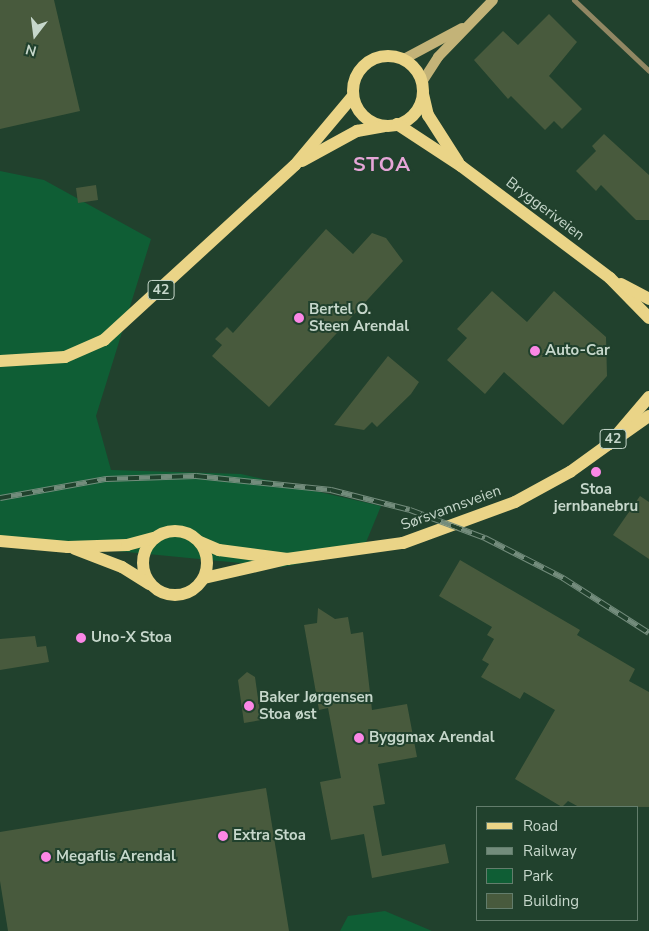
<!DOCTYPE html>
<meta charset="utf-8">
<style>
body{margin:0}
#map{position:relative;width:649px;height:931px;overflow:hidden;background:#21412d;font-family:"Nunito Sans",sans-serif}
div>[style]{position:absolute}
.green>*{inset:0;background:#0f5e35}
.building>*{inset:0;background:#485a3d}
.street>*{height:5px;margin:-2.5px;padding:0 2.5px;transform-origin:2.5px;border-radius:2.5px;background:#918763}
.secondary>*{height:10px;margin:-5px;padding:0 5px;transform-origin:5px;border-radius:5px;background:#c3b378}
.primary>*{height:12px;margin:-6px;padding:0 6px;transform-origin:6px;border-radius:6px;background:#ead487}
.primary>.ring{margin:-6px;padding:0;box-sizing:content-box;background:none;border:12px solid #ead487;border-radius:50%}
.rail>*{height:5.5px;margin-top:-2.75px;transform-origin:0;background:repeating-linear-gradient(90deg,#21412d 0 11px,#738c7c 0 22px);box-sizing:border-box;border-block:1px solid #738c7c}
.dots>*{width:14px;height:14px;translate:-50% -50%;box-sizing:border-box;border:2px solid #21412d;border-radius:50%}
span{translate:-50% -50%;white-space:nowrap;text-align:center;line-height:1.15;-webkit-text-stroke:4px #21412d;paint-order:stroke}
.shield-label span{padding:1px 4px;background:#21412d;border:1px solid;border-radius:4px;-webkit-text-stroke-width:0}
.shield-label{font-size:14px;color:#c6d7cb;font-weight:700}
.street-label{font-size:15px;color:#c6d7cb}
.poi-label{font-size:15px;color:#c6d7cb;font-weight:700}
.left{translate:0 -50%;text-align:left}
.district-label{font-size:20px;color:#e6a6d8;font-weight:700;letter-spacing:1px}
.legend{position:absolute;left:476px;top:806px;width:162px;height:115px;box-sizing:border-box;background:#21412d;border:1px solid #637d6c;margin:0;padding:6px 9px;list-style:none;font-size:15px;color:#c6d7cb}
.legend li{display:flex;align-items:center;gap:10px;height:25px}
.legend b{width:25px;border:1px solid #637d6c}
.north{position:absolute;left:10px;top:10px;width:50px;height:50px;-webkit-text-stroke:4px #21412d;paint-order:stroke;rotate:195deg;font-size:14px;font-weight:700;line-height:20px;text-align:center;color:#c6d7cb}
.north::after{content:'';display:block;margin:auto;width:18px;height:22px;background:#c6d7cb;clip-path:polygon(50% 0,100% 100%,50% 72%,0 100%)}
</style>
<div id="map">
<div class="green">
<div style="clip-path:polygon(0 171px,44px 180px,151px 239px,96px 416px,111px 470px,241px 474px,381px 506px,362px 552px,282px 567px,55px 545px,0 545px)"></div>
<div style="clip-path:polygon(385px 911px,432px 931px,340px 931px,348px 916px)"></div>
</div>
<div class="building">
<div style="clip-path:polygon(0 0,54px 0,80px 111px,0 129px)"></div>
<div style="clip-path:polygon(549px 14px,577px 42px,549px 76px,582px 109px,562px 129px,554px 121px,545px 130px,511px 96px,508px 99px,474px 60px,503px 31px,518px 45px)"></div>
<div style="clip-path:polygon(604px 134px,649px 175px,649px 220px,636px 220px,601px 185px,596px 191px,576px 171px,596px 151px,592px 146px)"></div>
<div style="clip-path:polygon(96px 185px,98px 200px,78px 203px,76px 188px)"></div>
<div style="clip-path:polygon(326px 229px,353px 254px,372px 233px,386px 238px,403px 261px,269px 407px,212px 356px,222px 345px,215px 339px,227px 327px,233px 333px)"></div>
<div style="clip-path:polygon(492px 291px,527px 322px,554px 291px,606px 337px,607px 376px,563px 425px,504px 372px,485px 394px,447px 360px,467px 338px,457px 329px)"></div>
<div style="clip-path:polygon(388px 356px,419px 382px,411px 394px,377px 427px,372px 422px,364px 430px,334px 425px)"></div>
<div style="clip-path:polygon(640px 496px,649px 502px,649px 559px,613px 535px)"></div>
<div style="clip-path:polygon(460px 560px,580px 630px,577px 635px,635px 669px,629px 681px,649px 692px,649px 807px,579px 807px,568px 801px,562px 807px,515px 779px,555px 710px,524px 692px,520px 699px,481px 677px,489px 664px,482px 660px,494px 639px,487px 635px,492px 627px,439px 596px)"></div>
<div style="clip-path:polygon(318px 608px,335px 619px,348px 617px,351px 634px,363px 632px,372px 710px,407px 704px,417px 757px,378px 764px,385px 804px,373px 806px,382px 856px,445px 844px,449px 863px,372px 878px,364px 834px,331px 840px,320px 782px,341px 778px,328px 708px,319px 710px,304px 625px,317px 623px)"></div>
<div style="clip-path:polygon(35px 636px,37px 647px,46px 646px,49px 662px,0 670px,0 639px)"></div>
<div style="clip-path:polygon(247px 672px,255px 677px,261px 720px,244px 723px,238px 680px)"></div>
<div style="clip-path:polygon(266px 788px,289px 931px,8px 931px,0 881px,0 832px)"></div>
</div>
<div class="street">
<div style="left:574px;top:0;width:103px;rotate:43.4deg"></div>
</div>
<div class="secondary">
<div style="left:404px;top:59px;width:66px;rotate:-28.1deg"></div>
<div style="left:422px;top:82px;width:30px;rotate:-57deg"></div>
<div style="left:438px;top:57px;width:79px;rotate:-46deg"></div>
</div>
<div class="primary">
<div class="ring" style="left:353px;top:56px;width:58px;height:58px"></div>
<div style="left:423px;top:94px;width:22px;rotate:77deg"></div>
<div style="left:428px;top:115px;width:56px;rotate:57.4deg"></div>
<div style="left:397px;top:124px;width:77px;rotate:33.3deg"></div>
<div style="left:461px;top:166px;width:186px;rotate:36.9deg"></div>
<div style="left:610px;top:278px;width:56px;rotate:45.7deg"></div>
<div style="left:302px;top:161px;width:63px;rotate:-28.6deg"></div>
<div style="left:357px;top:131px;width:27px;rotate:-10deg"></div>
<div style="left:621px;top:284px;width:32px;rotate:28deg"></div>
<div style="left:0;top:361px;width:65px;rotate:-3.5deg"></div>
<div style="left:65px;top:357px;width:43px;rotate:-23.6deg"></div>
<div style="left:104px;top:340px;width:259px;rotate:-42.5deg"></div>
<div style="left:295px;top:165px;width:90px;rotate:-50deg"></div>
<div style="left:649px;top:397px;width:62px;rotate:130.4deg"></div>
<div style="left:609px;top:444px;width:49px;rotate:-35deg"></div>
<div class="ring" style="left:143px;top:531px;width:52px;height:52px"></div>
<div style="left:0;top:541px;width:68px;rotate:5deg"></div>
<div style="left:68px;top:547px;width:59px;rotate:-1.9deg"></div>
<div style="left:127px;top:545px;width:28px;rotate:-15deg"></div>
<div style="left:200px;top:542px;width:21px;rotate:23deg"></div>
<div style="left:219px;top:550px;width:69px;rotate:7.5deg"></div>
<div style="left:287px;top:559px;width:85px;rotate:167.1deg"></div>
<div style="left:75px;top:549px;width:50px;rotate:21deg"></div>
<div style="left:122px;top:567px;width:32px;rotate:32deg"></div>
<div style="left:287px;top:559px;width:117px;rotate:-7.9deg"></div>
<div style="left:403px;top:543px;width:119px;rotate:-20.1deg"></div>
<div style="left:515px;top:502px;width:63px;rotate:-28.6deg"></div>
<div style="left:570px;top:472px;width:48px;rotate:-35.7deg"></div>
</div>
<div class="rail">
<div style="left:0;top:498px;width:108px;rotate:-10.2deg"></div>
<div style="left:106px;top:479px;width:90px;rotate:-1.9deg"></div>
<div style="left:196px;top:476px;width:136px;rotate:5.9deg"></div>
<div style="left:331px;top:490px;width:81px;rotate:14.2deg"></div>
<div style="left:410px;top:510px;width:80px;rotate:20.5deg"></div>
<div style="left:485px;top:538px;width:88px;rotate:27.1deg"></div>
<div style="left:563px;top:578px;width:102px;rotate:32.6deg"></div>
</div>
<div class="dots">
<div style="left:299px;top:318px;background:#fb87e6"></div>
<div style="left:535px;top:351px;background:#fb87e6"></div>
<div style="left:596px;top:472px;background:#fb87e6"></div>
<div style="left:81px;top:638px;background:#fb87e6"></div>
<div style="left:249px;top:706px;background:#fb87e6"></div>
<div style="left:359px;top:738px;background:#fb87e6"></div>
<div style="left:223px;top:836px;background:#fb87e6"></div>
<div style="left:46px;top:857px;background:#fb87e6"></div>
</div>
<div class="shield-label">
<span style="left:161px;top:290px">42</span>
<span style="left:613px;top:439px">42</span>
</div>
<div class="street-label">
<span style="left:545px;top:209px;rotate:37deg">Bryggeriveien</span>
<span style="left:451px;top:508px;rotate:-20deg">Sørsvannsveien</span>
</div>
<div class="poi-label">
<span class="left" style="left:309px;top:318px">Bertel O.<br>Steen Arendal</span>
<span class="left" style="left:545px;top:351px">Auto-Car</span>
<span style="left:596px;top:498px">Stoa<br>jernbanebru</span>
<span class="left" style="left:91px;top:638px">Uno-X Stoa</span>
<span class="left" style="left:259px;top:706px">Baker Jørgensen<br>Stoa øst</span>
<span class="left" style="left:369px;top:738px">Byggmax Arendal</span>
<span class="left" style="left:233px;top:836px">Extra Stoa</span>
<span class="left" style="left:56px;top:857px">Megaflis Arendal</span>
</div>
<div class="district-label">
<span style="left:382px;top:164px">STOA</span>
</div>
<ul class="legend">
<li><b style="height:6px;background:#ead487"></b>Road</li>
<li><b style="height:6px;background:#738c7c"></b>Railway</li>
<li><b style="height:14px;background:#0f5e35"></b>Park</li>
<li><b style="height:14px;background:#485a3d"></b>Building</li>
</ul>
<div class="north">N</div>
</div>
